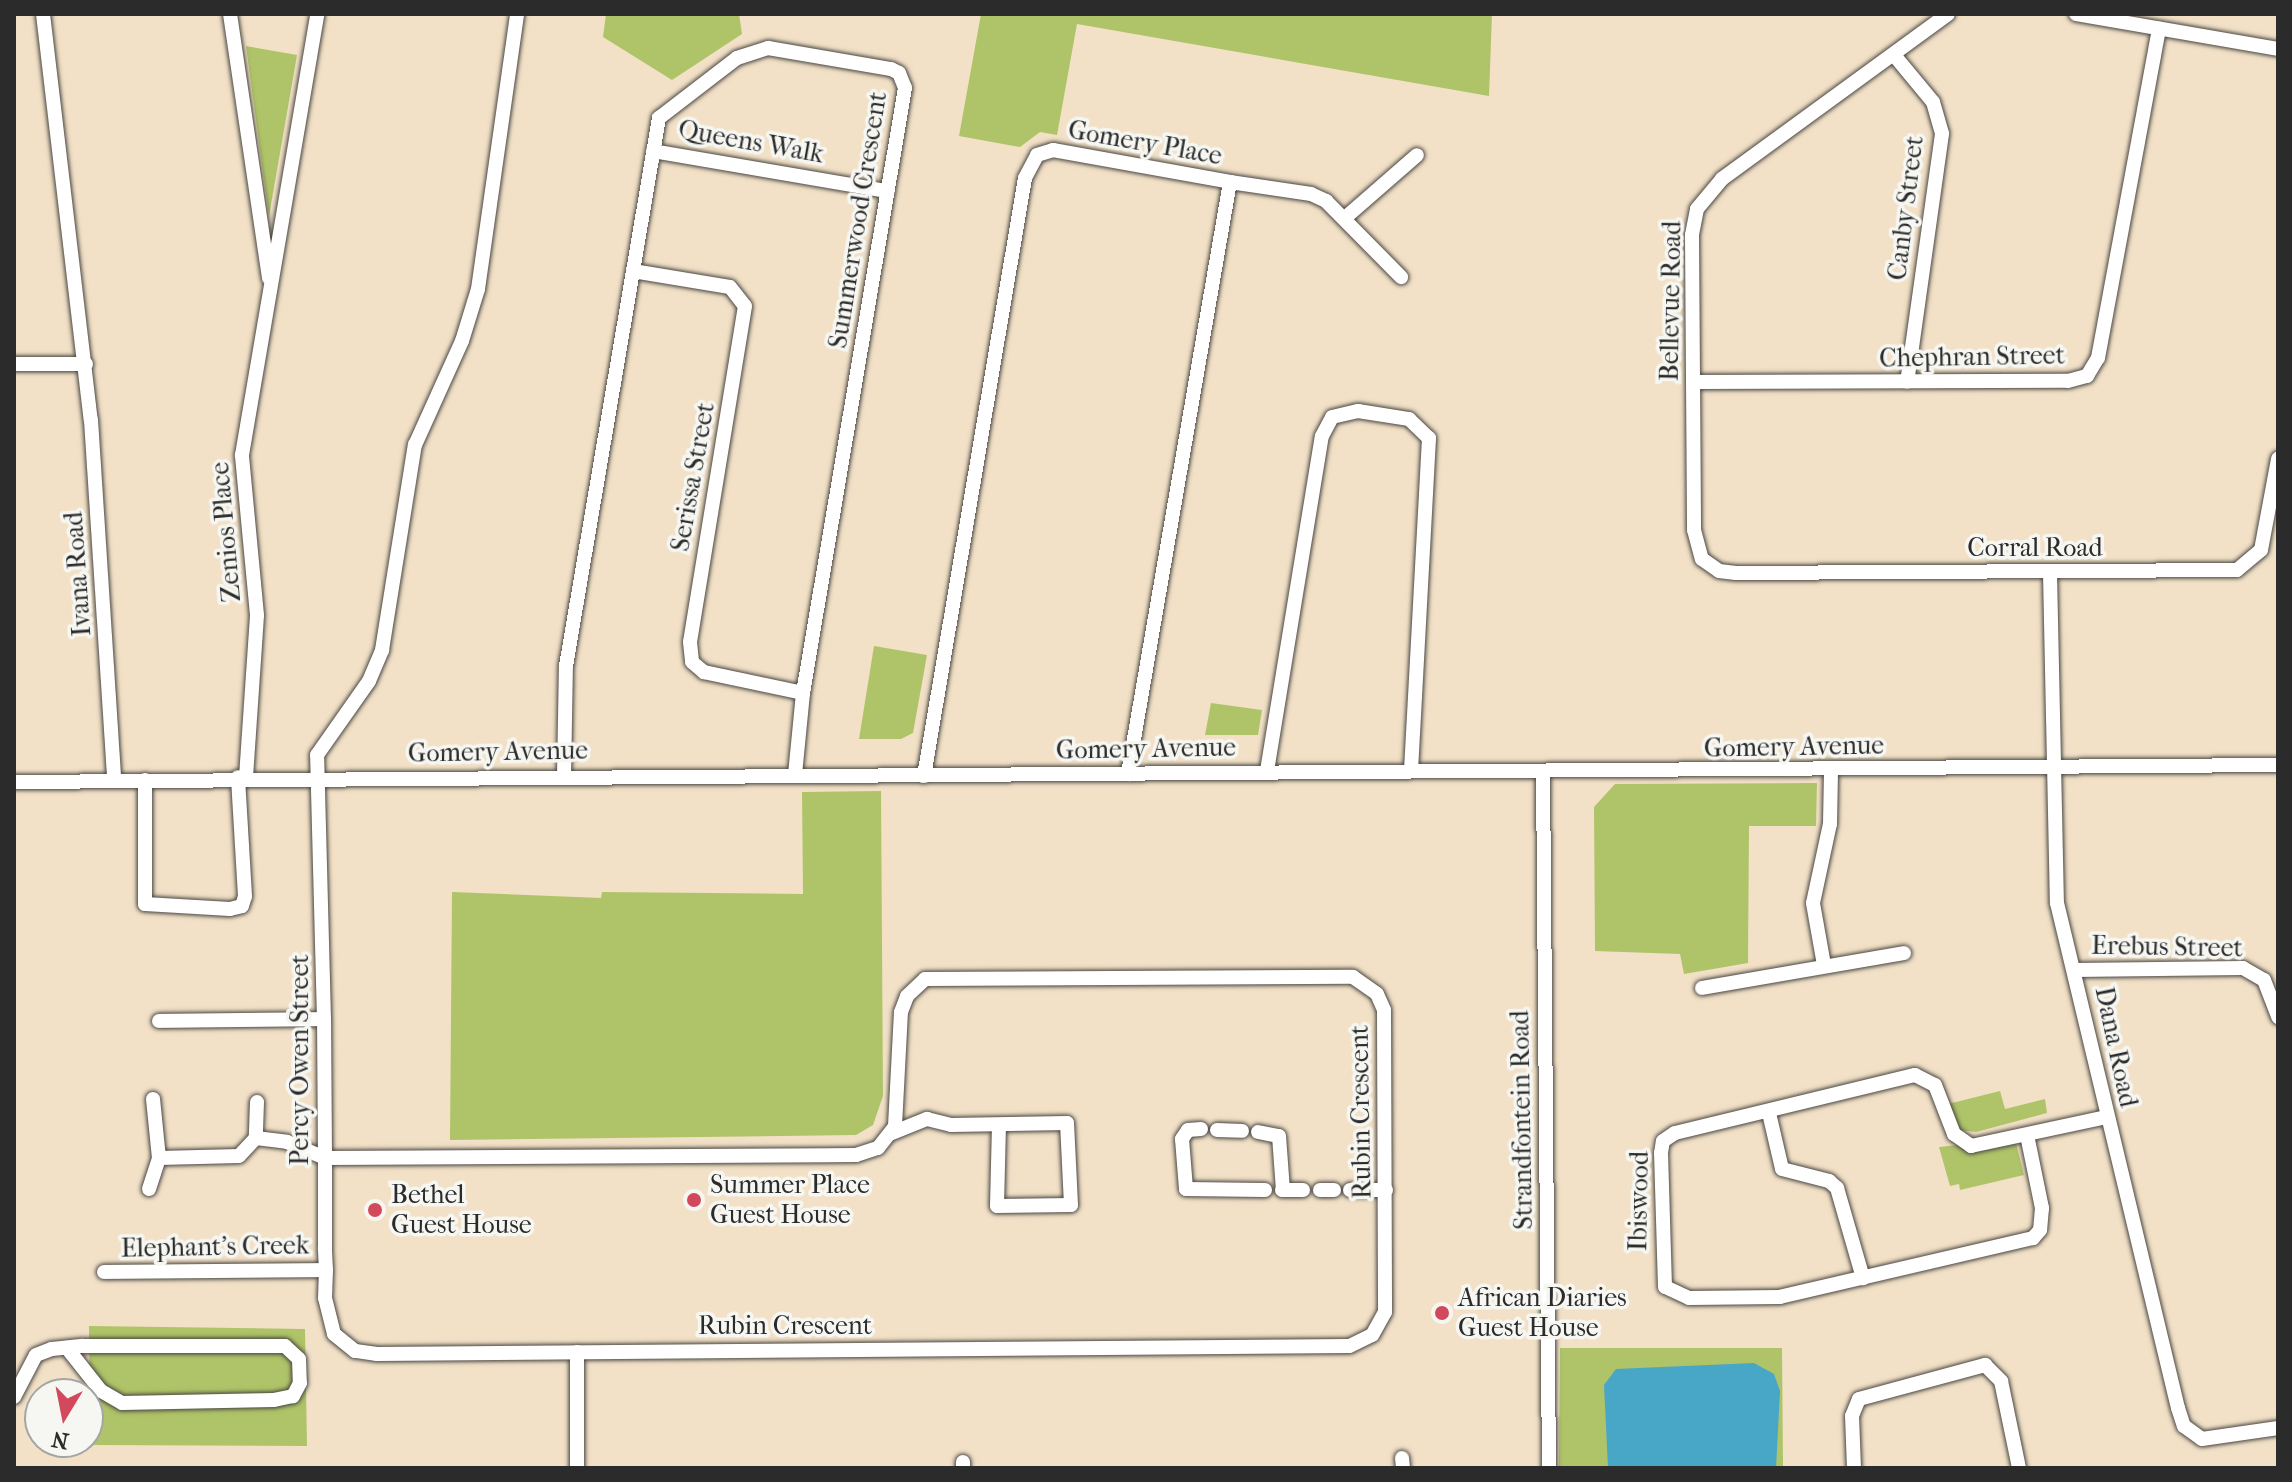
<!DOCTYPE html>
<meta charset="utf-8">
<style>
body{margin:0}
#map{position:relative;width:2292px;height:1482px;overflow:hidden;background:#f2e1c7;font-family:"IM FELL French Canon",serif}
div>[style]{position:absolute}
.green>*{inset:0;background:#afc468}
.water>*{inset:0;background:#48a6c7}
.roads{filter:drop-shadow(0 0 2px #494642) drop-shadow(0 0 2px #494642)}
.minor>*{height:14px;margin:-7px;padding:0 7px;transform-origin:7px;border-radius:7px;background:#fff}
.dots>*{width:22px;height:22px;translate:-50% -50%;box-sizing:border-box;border:4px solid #f6f6f2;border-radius:50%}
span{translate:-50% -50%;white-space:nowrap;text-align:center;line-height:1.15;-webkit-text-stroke:7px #f6f6f2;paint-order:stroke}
.street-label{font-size:26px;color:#2b2b2b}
.poi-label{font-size:26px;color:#2b2b2b}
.left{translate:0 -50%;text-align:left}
.frame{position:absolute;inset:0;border:16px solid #2b2b2b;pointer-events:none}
.north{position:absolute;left:24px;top:1378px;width:80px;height:80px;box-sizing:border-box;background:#f6f6f2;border:2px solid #a5a5a2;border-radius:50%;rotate:190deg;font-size:22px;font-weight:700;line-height:32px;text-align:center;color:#2b2b2b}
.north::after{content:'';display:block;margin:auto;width:28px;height:36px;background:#d1495b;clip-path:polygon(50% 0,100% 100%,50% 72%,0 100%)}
</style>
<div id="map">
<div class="green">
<div style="clip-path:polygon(606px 14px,739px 14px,742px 34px,672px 80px,603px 37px)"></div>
<div style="clip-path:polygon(981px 14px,1492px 14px,1489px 96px,1077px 24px,1057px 135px,1040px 132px,1020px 147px,959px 136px)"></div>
<div style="clip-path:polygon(246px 46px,297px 55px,269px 216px)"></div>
<div style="clip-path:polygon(874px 646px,927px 655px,913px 733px,901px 739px,859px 739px)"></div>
<div style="clip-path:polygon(1211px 703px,1262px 710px,1258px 735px,1205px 735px)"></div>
<div style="clip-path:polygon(1817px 783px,1816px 826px,1749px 826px,1748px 963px,1684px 974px,1680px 954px,1595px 951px,1594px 807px,1615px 784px)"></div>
<div style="clip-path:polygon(881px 791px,883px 1096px,873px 1125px,856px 1135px,450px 1140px,452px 892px,601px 898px,602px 892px,803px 894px,802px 792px)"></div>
<div style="clip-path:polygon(2000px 1091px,2005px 1109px,2045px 1099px,2047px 1113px,1976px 1132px,1959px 1130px,1948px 1104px)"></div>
<div style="clip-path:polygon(2015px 1139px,2024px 1175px,1960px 1190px,1959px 1184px,1950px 1186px,1939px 1147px)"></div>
<div style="clip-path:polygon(89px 1326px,305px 1329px,307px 1446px,90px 1445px)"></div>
<div style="clip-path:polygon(1560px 1348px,1782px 1348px,1783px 1468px,1559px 1468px)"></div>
</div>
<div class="water">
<div style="clip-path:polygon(1754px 1363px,1774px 1374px,1780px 1391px,1776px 1468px,1608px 1468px,1604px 1385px,1616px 1369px)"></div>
</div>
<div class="roads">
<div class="minor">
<div style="left:43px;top:14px;width:409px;rotate:83.3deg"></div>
<div style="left:91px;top:420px;width:361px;rotate:86.3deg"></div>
<div style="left:230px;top:14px;width:267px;rotate:81.6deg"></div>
<div style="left:1948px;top:14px;width:280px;rotate:143.9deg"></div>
<div style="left:1722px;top:179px;width:39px;rotate:130deg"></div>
<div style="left:1697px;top:209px;width:26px;rotate:101deg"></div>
<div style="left:1692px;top:235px;width:295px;rotate:89.6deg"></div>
<div style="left:1694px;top:530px;width:30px;rotate:75deg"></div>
<div style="left:1702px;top:559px;width:21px;rotate:35deg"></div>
<div style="left:1719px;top:571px;width:17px;rotate:7deg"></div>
<div style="left:1736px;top:573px;width:501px;rotate:-0.34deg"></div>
<div style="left:2237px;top:570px;width:31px;rotate:-40deg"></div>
<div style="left:2261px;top:550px;width:93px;rotate:-79.4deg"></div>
<div style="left:2076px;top:14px;width:205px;rotate:9.8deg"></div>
<div style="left:1894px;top:55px;width:61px;rotate:50.3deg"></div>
<div style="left:1933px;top:102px;width:33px;rotate:74deg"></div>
<div style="left:1942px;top:134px;width:250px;rotate:98deg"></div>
<div style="left:653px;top:151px;width:238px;rotate:9.7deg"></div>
<div style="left:1230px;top:182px;width:82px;rotate:8.4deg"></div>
<div style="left:1311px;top:194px;width:17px;rotate:25deg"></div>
<div style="left:1326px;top:201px;width:107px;rotate:45.4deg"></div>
<div style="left:1346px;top:217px;width:94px;rotate:-41.1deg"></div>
<div style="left:633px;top:271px;width:98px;rotate:9.4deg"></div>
<div style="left:730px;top:287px;width:24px;rotate:52deg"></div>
<div style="left:745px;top:306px;width:340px;rotate:99.3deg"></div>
<div style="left:690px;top:642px;width:20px;rotate:84deg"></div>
<div style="left:692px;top:662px;width:16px;rotate:40deg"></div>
<div style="left:704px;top:672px;width:101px;rotate:12deg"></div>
<div style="left:14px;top:364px;width:72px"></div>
<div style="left:1693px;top:382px;width:375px;rotate:-0.2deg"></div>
<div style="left:2068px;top:381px;width:20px;rotate:-15deg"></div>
<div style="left:2087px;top:376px;width:21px;rotate:-59deg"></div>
<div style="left:2098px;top:358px;width:335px;rotate:-79.5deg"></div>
<div style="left:2050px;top:573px;width:330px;rotate:88.8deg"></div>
<div style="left:2057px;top:903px;width:519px;rotate:76.53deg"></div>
<div style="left:2178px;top:1408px;width:19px;rotate:72deg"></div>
<div style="left:2184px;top:1426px;width:22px;rotate:36deg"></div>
<div style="left:2202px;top:1439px;width:77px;rotate:-8.2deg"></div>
<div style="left:1267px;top:771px;width:339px;rotate:-80.7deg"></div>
<div style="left:1322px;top:436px;width:21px;rotate:-62deg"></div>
<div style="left:1332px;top:417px;width:27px;rotate:-13deg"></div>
<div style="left:1358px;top:411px;width:52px;rotate:8.9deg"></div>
<div style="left:1409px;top:419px;width:28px;rotate:44deg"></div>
<div style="left:1429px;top:438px;width:331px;rotate:93.1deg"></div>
<div style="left:1543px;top:772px;width:696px;rotate:89.51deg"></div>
<div style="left:564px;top:776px;width:110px;rotate:-89deg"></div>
<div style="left:566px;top:666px;width:556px;rotate:-80.37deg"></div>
<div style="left:659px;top:118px;width:98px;rotate:-37.6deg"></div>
<div style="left:737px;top:58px;width:33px;rotate:-18deg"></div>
<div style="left:768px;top:48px;width:125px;rotate:9.7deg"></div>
<div style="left:891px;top:69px;width:9px;rotate:27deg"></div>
<div style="left:899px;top:73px;width:16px;rotate:68deg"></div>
<div style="left:905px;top:88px;width:614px;rotate:99.57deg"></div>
<div style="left:803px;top:693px;width:82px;rotate:95.6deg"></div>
<div style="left:924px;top:776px;width:606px;rotate:-80.41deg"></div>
<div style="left:1025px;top:178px;width:26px;rotate:-62deg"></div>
<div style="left:1037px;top:155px;width:17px;rotate:-17deg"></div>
<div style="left:1053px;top:150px;width:180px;rotate:10.2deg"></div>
<div style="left:1230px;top:182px;width:601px;rotate:99.78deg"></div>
<div style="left:246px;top:777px;width:162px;rotate:-86.1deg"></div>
<div style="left:257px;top:615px;width:161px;rotate:-95.4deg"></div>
<div style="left:242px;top:455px;width:447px;rotate:-80.3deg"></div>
<div style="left:145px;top:780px;width:124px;rotate:90deg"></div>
<div style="left:145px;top:904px;width:85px;rotate:3.4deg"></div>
<div style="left:230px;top:909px;width:12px;rotate:-14deg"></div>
<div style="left:242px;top:906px;width:10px;rotate:-73deg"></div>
<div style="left:245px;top:896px;width:119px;rotate:-93.4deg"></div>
<div style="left:14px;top:782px;width:2264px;rotate:-0.43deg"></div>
<div style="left:1824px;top:965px;width:63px;rotate:-100.1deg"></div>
<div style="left:1813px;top:903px;width:81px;rotate:-77.9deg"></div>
<div style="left:1830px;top:824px;width:54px;rotate:-88.9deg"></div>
<div style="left:2074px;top:970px;width:169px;rotate:-0.7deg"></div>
<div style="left:2243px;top:968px;width:24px;rotate:30deg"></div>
<div style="left:2264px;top:980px;width:40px;rotate:69deg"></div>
<div style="left:1702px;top:988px;width:205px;rotate:-9.8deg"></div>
<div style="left:159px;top:1021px;width:165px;rotate:-0.7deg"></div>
<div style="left:153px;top:1099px;width:59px;rotate:84.2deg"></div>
<div style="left:159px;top:1158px;width:80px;rotate:-1.4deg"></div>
<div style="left:239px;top:1156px;width:25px;rotate:-47deg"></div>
<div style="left:257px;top:1102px;width:36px;rotate:92deg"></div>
<div style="left:256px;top:1138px;width:31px;rotate:7deg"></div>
<div style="left:287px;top:1142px;width:41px;rotate:22.8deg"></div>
<div style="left:325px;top:1158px;width:531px;rotate:-0.32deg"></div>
<div style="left:856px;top:1155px;width:23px;rotate:-18deg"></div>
<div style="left:878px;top:1148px;width:28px;rotate:-52deg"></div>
<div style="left:895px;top:1126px;width:114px;rotate:-87deg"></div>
<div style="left:901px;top:1012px;width:17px;rotate:-69deg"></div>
<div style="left:907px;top:996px;width:25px;rotate:-43deg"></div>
<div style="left:925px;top:979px;width:428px;rotate:-0.3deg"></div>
<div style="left:1353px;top:977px;width:29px;rotate:35deg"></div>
<div style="left:1377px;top:994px;width:17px;rotate:66deg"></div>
<div style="left:1384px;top:1010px;width:302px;rotate:89.8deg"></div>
<div style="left:1385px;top:1312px;width:26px;rotate:119deg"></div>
<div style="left:1372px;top:1335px;width:25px;rotate:154deg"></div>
<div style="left:1349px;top:1346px;width:972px;rotate:179.53deg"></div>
<div style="left:377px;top:1354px;width:22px;rotate:-172deg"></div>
<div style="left:355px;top:1351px;width:27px;rotate:-141deg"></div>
<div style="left:334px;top:1334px;width:37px;rotate:-104deg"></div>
<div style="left:325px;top:1298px;width:28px;rotate:-88deg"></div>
<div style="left:326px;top:1270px;width:22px;rotate:-93deg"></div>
<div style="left:325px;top:1248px;width:90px;rotate:-90deg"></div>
<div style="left:325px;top:1158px;width:139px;rotate:-90.4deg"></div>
<div style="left:324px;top:1019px;width:264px;rotate:-91.5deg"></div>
<div style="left:317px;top:755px;width:90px;rotate:-54.9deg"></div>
<div style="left:369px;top:681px;width:34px;rotate:-67deg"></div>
<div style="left:382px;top:650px;width:208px;rotate:-80.9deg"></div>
<div style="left:415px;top:445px;width:114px;rotate:-65.7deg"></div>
<div style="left:462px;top:341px;width:54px;rotate:-72.9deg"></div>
<div style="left:478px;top:289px;width:278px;rotate:-81.9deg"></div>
<div style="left:1769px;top:1113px;width:57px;rotate:76.9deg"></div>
<div style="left:1782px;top:1169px;width:49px;rotate:14.3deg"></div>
<div style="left:1829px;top:1181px;width:11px;rotate:41deg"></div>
<div style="left:1837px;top:1188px;width:94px;rotate:73.9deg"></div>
<div style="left:1201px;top:1129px;width:13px;rotate:176deg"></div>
<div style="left:1188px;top:1130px;width:11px;rotate:124deg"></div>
<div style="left:1182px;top:1139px;width:50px;rotate:85.4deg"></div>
<div style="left:1186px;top:1189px;width:79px;rotate:0.7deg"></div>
<div style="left:1217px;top:1130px;width:25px;rotate:2deg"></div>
<div style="left:1258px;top:1132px;width:21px;rotate:11deg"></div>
<div style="left:1279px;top:1136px;width:54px;rotate:85.8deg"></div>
<div style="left:892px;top:1133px;width:38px;rotate:-22deg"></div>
<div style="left:927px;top:1119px;width:25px;rotate:14deg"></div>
<div style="left:951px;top:1125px;width:116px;rotate:-1deg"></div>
<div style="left:1067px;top:1123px;width:82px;rotate:87.2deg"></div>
<div style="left:1071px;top:1205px;width:74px;rotate:179.2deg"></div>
<div style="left:997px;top:1206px;width:81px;rotate:-88.6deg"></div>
<div style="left:2027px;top:1135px;width:75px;rotate:78.4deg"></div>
<div style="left:2042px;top:1208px;width:22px;rotate:95deg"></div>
<div style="left:2040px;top:1230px;width:11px;rotate:131deg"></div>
<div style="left:2033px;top:1238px;width:260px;rotate:166.9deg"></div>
<div style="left:1780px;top:1297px;width:91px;rotate:179.4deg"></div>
<div style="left:1689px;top:1298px;width:26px;rotate:-155deg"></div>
<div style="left:1665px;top:1287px;width:134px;rotate:-91.7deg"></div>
<div style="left:1661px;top:1153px;width:12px;rotate:-81deg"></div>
<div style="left:1663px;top:1141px;width:14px;rotate:-34deg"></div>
<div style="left:1675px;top:1133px;width:247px;rotate:-13.6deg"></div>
<div style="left:1915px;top:1075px;width:22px;rotate:27deg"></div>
<div style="left:1935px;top:1085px;width:53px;rotate:68.8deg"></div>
<div style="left:1954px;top:1134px;width:21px;rotate:35deg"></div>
<div style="left:1971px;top:1146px;width:138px;rotate:-12.1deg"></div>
<div style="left:149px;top:1189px;width:33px;rotate:-72deg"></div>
<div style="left:1282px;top:1190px;width:21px"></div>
<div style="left:1320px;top:1190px;width:14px"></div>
<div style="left:1350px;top:1190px;width:36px"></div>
<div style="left:104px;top:1272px;width:222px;rotate:-0.5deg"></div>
<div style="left:14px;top:1397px;width:47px;rotate:-62.4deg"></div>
<div style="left:36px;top:1355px;width:17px;rotate:-21deg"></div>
<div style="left:52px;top:1349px;width:31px;rotate:-6deg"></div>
<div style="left:83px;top:1346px;width:202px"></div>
<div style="left:285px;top:1346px;width:19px;rotate:43deg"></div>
<div style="left:299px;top:1359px;width:24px;rotate:88deg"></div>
<div style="left:300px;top:1383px;width:15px;rotate:118deg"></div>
<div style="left:293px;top:1396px;width:19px;rotate:168deg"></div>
<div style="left:274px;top:1400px;width:152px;rotate:178.9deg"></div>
<div style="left:122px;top:1403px;width:24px;rotate:-150deg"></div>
<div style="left:101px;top:1391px;width:55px;rotate:-128.3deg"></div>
<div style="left:1402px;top:1458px;width:10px;rotate:84deg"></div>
<div style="left:963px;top:1462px;width:6px;rotate:90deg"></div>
<div style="left:577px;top:1468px;width:116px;rotate:-90deg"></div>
<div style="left:1854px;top:1468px;width:52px;rotate:-92.2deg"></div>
<div style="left:1852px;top:1416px;width:18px;rotate:-68deg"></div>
<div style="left:1859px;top:1399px;width:131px;rotate:-15.1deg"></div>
<div style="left:1985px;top:1365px;width:23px;rotate:45deg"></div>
<div style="left:2001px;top:1381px;width:89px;rotate:78.3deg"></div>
</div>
</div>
<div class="dots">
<div style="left:694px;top:1200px;background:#d1495b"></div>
<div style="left:375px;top:1210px;background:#d1495b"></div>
<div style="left:1442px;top:1313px;background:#d1495b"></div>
</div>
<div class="street-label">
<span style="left:751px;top:142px;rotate:10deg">Queens Walk</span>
<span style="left:1145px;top:143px;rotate:10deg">Gomery Place</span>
<span style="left:1906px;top:208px;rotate:-83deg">Canby Street</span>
<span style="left:858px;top:220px;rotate:-81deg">Summerwood Crescent</span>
<span style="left:1671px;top:301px;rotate:-89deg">Bellevue Road</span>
<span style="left:1972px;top:357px;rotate:-1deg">Chephran Street</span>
<span style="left:693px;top:477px;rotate:-80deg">Serissa Street</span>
<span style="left:226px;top:532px;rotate:-95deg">Zenios Place</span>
<span style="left:2035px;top:548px">Corral Road</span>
<span style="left:78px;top:574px;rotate:-94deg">Ivana Road</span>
<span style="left:1794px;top:747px;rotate:-1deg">Gomery Avenue</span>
<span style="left:1146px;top:749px;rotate:-1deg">Gomery Avenue</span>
<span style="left:498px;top:752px;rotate:-1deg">Gomery Avenue</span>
<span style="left:2167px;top:947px;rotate:1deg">Erebus Street</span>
<span style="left:2116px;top:1047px;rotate:78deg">Dana Road</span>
<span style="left:300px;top:1060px;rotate:-90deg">Percy Owen Street</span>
<span style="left:1361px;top:1112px;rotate:-91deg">Rubin Crescent</span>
<span style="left:1522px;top:1120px;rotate:-91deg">Strandfontein Road</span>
<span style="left:1639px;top:1201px;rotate:-89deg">Ibiswood</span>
<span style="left:215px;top:1247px;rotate:-1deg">Elephant’s Creek</span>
<span style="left:785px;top:1326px">Rubin Crescent</span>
</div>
<div class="poi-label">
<span class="left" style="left:710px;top:1200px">Summer Place<br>Guest House</span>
<span class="left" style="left:391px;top:1210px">Bethel<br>Guest House</span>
<span class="left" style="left:1458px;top:1313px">African Diaries<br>Guest House</span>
</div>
<div class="frame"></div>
<div class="north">N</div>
</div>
